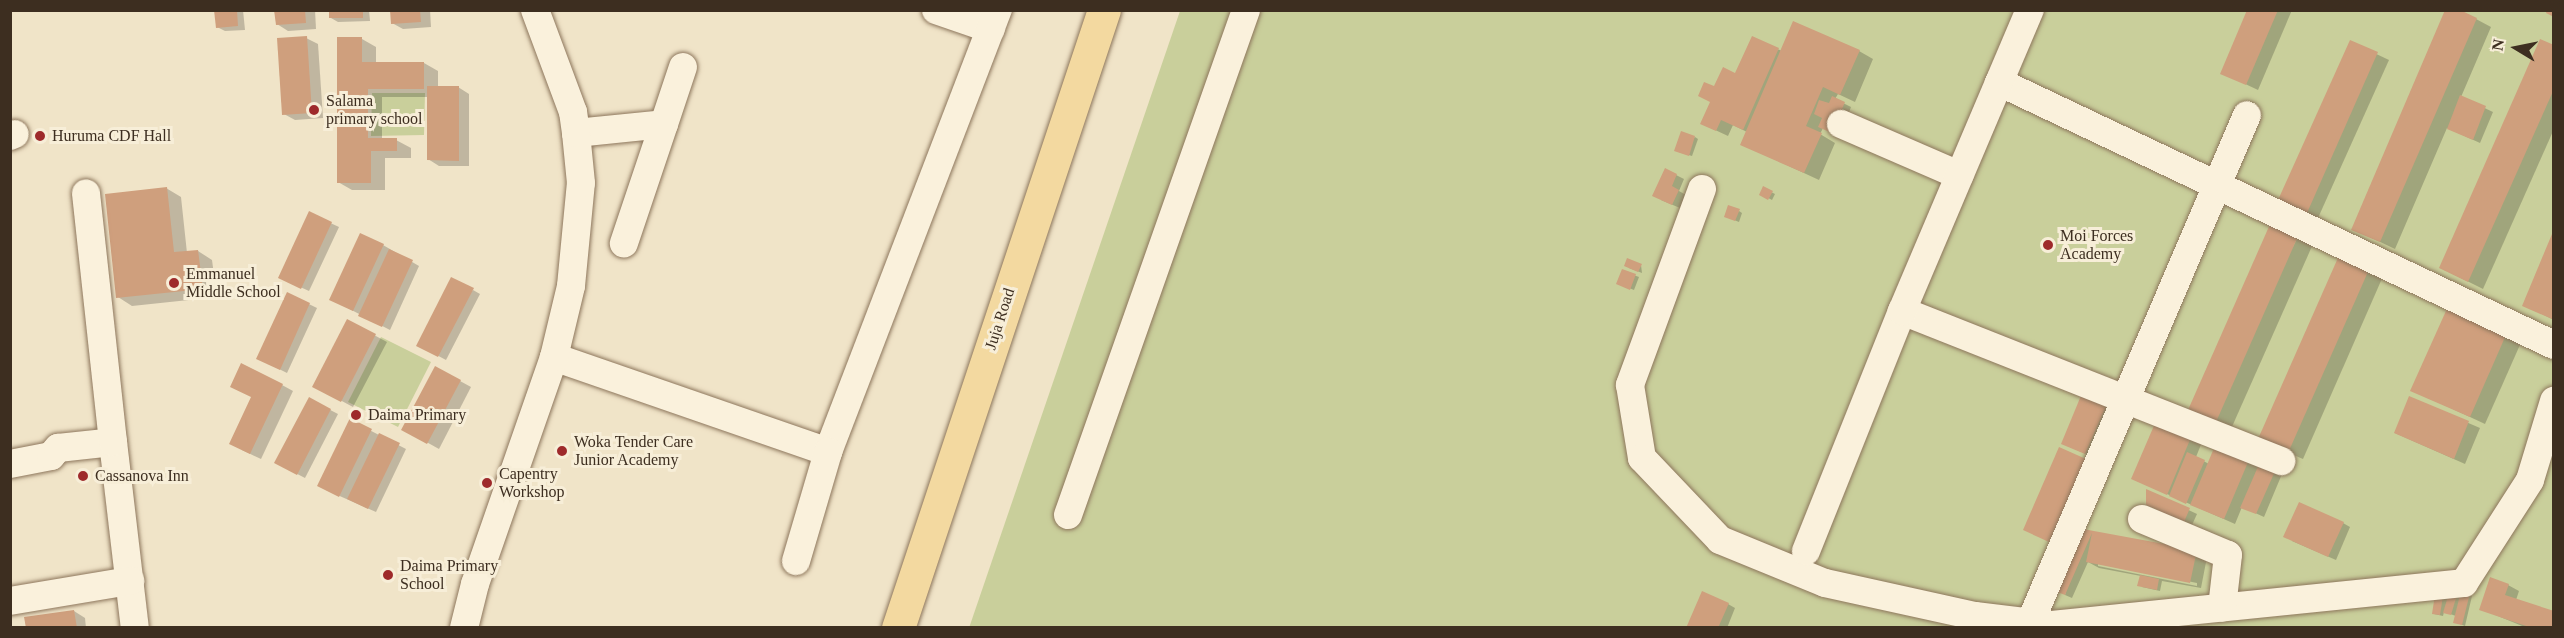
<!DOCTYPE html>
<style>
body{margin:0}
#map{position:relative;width:2564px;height:638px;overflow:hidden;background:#f0e4c8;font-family:"Times New Roman",serif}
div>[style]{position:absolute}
.green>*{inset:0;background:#c9cf9b}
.shadow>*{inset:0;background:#0003}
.building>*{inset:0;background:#cf9f7d}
.roads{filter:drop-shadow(0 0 2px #8d765c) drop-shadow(0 0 2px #8d765c)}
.minor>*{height:28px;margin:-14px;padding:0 14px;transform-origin:14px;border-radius:14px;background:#faf1dc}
.major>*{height:33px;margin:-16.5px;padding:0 16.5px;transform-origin:16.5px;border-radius:16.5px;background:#f3d9a0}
.dots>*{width:16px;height:16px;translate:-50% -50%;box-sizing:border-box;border:3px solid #f7eed8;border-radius:50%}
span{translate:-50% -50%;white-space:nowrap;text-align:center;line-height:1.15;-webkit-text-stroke:6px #f7eed8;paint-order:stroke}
.poi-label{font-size:16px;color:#3d2e20}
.left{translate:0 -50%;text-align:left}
.street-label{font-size:16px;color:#3d2e20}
.frame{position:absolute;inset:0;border:12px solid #3d2e20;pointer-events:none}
.north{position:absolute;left:2486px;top:18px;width:60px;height:60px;-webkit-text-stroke:4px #f7eed8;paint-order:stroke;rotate:280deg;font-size:16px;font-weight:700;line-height:24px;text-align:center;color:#3d2e20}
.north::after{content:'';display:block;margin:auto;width:21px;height:27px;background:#3d2e20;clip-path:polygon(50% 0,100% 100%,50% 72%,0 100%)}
</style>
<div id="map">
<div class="green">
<div style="clip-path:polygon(1180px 11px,2553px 11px,2553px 627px,969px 628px)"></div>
<div style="clip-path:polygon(372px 93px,425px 93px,424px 135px,371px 136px)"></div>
<div style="clip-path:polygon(381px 337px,431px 362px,398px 427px,348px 402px)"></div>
</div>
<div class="shadow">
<div style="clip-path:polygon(216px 10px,243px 10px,245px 30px,225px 31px,217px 27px)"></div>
<div style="clip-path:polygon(276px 10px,315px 10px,316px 29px,288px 31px,277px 24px)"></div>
<div style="clip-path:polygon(330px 10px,369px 10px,370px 21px,338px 22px,331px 18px)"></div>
<div style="clip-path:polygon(391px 10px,430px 10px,431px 27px,403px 29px,392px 23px)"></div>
<div style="clip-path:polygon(2249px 10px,2292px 10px,2258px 90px,2222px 73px)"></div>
<div style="clip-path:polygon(2476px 19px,2491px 27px,2461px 97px,2493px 112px,2480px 143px,2447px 128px,2395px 249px,2353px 229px)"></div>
<div style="clip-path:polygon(306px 38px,318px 44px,323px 118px,295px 120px,284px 114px)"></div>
<div style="clip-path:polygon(1752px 38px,1782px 51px,1859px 51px,1873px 59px,1855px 102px,1838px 94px,1835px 99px,1851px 107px,1840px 136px,1823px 128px,1820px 134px,1835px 143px,1819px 180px,1741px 144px,1747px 132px,1733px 125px,1728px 136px,1713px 129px,1711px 102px,1715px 88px,1736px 75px)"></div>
<div style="clip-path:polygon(362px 39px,376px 47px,376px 63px,424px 63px,438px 71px,438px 87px,458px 87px,469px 94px,469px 166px,439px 166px,428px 159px,428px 97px,382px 97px,382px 140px,396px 140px,411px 148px,411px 158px,385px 158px,385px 190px,352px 190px,338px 182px)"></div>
<div style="clip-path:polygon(2351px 42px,2389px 60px,2318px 218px,2290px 204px)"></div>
<div style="clip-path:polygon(2554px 47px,2554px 129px,2483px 289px,2441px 268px)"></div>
<div style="clip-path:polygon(1695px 137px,1698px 139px,1692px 156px,1679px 152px)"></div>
<div style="clip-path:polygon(1666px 170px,1684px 179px,1679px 191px,1686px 195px,1680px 208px,1661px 200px)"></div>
<div style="clip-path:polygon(166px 188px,181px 197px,187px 253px,198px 251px,212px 260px,217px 297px,132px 306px,118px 297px)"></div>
<div style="clip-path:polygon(1763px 188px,1775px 194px,1772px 200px,1761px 194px)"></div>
<div style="clip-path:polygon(1739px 211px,1742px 213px,1739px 222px,1729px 218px)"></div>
<div style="clip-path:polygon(309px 213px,339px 227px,309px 291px,287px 281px)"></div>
<div style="clip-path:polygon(2299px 235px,2313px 244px,2231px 429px,2204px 418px)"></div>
<div style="clip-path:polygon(2554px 236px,2554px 320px,2524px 305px)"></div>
<div style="clip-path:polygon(383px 245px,419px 266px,390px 330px,338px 303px)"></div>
<div style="clip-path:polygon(2342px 253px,2384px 274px,2303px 459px,2275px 447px)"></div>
<div style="clip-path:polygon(1641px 265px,1642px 273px,1629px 268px)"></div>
<div style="clip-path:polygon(1623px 271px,1639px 277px,1634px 290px,1621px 285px)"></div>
<div style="clip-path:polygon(473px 290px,480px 294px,446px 360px,418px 345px)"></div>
<div style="clip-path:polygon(288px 294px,317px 308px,287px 373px,265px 362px)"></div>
<div style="clip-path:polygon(2451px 304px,2523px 338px,2485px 424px,2412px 390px)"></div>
<div style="clip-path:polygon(348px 321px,387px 342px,353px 407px,325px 392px)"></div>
<div style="clip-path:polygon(460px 381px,471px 387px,439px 449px,403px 429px)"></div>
<div style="clip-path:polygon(282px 385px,293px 391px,261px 459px,242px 450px)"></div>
<div style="clip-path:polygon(2109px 398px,2093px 457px,2070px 447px)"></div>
<div style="clip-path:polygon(2410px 398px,2480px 428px,2465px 464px,2395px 433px)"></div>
<div style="clip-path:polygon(309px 399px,338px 414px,305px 478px,276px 463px)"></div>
<div style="clip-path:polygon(2160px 416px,2204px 437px,2196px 457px,2209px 464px,2218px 443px,2282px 474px,2264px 517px,2242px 507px,2235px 524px,2133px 479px)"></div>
<div style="clip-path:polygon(350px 420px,406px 449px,376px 512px,326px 490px)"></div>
<div style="clip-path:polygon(2148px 491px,2197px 514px,2192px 525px,2156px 508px)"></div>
<div style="clip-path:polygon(2343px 523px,2350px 527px,2336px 560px,2292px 541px)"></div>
<div style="clip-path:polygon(evenodd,2084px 531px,2196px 551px,2207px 557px,2201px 588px,2162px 581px,2160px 591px,2142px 587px,2141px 576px,2099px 568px,2088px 562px,2072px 598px,2065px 595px,2084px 531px,2098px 563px,2197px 583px,2197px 586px,2098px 566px,2098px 563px)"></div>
<div style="clip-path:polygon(2508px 585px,2519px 591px,2516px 600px,2554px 628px,2527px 628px,2481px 609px)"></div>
<div style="clip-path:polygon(2452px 588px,2472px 596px,2465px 626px,2455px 622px,2456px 616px,2444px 612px,2443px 616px,2434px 614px,2438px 590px,2447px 593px,2448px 601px)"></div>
<div style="clip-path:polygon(1728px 604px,1735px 608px,1727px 628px,1690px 628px)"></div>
<div style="clip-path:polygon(74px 611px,85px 618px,86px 628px,27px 628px)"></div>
</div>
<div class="building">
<div style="clip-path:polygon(214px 10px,237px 10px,238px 26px,216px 28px)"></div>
<div style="clip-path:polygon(274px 10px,305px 10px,306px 23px,276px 25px)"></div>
<div style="clip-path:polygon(329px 10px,363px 10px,363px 18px,329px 18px)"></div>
<div style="clip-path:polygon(390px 10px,420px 10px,421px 22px,391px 24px)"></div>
<div style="clip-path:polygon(2247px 10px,2278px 10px,2246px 85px,2220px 74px)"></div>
<div style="clip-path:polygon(2445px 10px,2460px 10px,2477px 18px,2380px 242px,2351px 230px)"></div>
<div style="clip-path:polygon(2547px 10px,2554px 10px,2554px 17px,2546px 13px)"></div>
<div style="clip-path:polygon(1793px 21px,1860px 50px,1840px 95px,1823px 87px,1806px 126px,1822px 133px,1804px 173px,1740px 145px)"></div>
<div style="clip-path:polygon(307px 36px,312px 113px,282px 115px,277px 38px)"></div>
<div style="clip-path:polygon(1752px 36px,1779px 48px,1743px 130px,1721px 120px,1716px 131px,1700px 124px,1710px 102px,1698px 96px,1704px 82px,1714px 86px,1723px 67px,1735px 73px)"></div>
<div style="clip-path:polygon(337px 37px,362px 37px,362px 62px,424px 62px,424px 89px,368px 89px,368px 138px,397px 138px,397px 151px,371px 151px,371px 183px,337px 183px)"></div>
<div style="clip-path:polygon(2540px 39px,2554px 45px,2554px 89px,2468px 282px,2439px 268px)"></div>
<div style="clip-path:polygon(2350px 40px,2378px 52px,2307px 213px,2278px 200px)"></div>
<div style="clip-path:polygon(427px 86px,459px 86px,459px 161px,427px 160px)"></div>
<div style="clip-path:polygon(2460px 95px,2486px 106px,2473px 140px,2447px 129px)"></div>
<div style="clip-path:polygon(1832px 96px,1845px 102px,1832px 133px,1818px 127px,1822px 118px,1814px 114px,1819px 100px,1829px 103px)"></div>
<div style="clip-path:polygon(1681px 131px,1695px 136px,1689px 156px,1674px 151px)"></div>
<div style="clip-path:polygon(1665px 168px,1677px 174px,1672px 186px,1679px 190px,1672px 205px,1652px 196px)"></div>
<div style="clip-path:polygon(1763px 186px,1773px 191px,1768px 200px,1759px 195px)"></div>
<div style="clip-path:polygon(167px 187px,174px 252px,198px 250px,203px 289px,116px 298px,105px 194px)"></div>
<div style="clip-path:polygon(1728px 205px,1740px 209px,1735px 221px,1724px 217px)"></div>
<div style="clip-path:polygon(309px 211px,332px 222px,301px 289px,278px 278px)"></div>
<div style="clip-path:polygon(2271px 222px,2299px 234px,2216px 422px,2188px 410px)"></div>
<div style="clip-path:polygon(360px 233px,384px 244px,353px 311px,329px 300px)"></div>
<div style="clip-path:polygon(2552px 234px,2554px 235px,2552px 319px,2522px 306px)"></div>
<div style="clip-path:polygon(389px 249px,413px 260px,382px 327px,358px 316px)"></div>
<div style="clip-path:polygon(2341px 251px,2371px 265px,2288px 453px,2258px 439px)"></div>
<div style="clip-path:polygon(1627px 258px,1642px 264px,1638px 272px,1624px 266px)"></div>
<div style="clip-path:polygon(1622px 269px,1636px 274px,1630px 290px,1616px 284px)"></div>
<div style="clip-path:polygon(451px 277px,474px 288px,438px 357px,416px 346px)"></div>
<div style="clip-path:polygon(287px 292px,310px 303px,280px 370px,256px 359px)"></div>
<div style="clip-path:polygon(2450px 302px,2509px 328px,2470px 417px,2410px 391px)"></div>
<div style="clip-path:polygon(347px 319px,376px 334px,341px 402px,312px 387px)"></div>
<div style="clip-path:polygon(241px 363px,283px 384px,250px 454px,229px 444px,251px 397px,230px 387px)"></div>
<div style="clip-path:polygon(435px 366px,461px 380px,427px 444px,401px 430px)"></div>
<div style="clip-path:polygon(2085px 386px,2110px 397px,2085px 454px,2061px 444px)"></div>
<div style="clip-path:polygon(2409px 396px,2469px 421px,2454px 459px,2394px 433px)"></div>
<div style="clip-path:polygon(309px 397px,331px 409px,297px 475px,274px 463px)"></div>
<div style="clip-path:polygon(2159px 414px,2194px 430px,2167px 495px,2131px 479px)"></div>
<div style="clip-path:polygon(350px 418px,372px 429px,339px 497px,317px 486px)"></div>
<div style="clip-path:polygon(379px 433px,400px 443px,368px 509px,347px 499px)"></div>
<div style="clip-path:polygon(2217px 441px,2251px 455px,2224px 519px,2190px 505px)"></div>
<div style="clip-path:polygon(2059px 447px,2086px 459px,2049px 542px,2023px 530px)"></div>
<div style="clip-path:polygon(2187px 452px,2205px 460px,2186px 504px,2169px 496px)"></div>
<div style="clip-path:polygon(2260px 462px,2276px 469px,2256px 514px,2240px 508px)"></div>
<div style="clip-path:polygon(2146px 489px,2190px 508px,2184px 522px,2146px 505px)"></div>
<div style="clip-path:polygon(2299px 502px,2344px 522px,2328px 557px,2283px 537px)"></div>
<div style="clip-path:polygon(2083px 529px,2197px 550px,2190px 583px,2086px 562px,2092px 533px,2065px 595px,2055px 591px)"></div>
<div style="clip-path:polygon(2140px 575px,2159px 579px,2157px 590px,2137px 586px)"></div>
<div style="clip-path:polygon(2490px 577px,2509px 584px,2505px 595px,2554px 611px,2554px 628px,2532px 628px,2479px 610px)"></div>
<div style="clip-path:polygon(2451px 586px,2459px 588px,2451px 615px,2443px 613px)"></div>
<div style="clip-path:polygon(2436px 588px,2444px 589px,2440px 615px,2432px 614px)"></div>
<div style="clip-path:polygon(1702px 591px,1729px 603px,1718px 628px,1686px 628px)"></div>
<div style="clip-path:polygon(2461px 591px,2470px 593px,2462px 625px,2453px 623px)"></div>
<div style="clip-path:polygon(74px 610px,77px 628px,26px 628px,24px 617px)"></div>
</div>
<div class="roads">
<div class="minor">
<div style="left:936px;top:10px;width:58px;rotate:19.1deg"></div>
<div style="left:1999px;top:82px;width:614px;rotate:25.36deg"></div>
<div style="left:664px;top:124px;width:60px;rotate:-71.6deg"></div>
<div style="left:1841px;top:124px;width:129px;rotate:23.4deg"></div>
<div style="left:576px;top:133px;width:88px;rotate:-5.8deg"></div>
<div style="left:664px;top:124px;width:126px;rotate:108.6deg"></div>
<div style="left:10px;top:136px;width:5px;rotate:-22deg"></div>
<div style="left:1702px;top:189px;width:209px;rotate:110.2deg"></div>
<div style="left:1630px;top:385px;width:74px;rotate:80.7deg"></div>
<div style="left:1642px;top:458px;width:113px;rotate:46.4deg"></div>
<div style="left:1720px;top:540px;width:113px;rotate:22.3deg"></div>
<div style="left:1825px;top:583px;width:154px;rotate:12.4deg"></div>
<div style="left:1975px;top:616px;width:77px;rotate:6.8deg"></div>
<div style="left:2051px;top:625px;width:415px;rotate:-5.8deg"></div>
<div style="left:2464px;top:583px;width:122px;rotate:-57.3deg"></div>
<div style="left:2530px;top:480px;width:83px;rotate:-73.1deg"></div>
<div style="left:1902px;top:311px;width:408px;rotate:21.6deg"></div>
<div style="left:554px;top:357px;width:290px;rotate:19.1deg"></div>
<div style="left:828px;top:452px;width:474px;rotate:-69deg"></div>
<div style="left:113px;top:442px;width:187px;rotate:83.3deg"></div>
<div style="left:10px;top:464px;width:42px;rotate:-11deg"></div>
<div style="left:51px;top:456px;width:11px;rotate:-49deg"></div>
<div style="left:58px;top:448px;width:55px;rotate:-6.2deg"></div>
<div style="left:113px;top:442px;width:250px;rotate:-96.2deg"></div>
<div style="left:1068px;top:515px;width:535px;rotate:-70.58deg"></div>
<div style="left:2142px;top:519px;width:93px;rotate:22.7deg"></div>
<div style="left:2228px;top:555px;width:53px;rotate:96.5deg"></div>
<div style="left:1806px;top:551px;width:258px;rotate:-68.2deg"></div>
<div style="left:1902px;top:311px;width:327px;rotate:-67deg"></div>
<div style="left:796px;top:561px;width:114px;rotate:-73.6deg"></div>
<div style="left:10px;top:601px;width:122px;rotate:-9.5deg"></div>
<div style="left:2030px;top:623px;width:552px;rotate:-66.87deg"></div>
<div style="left:464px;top:628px;width:45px;rotate:-76deg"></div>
<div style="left:475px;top:584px;width:240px;rotate:-70.8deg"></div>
<div style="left:554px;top:357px;width:73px;rotate:-76.5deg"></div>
<div style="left:571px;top:286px;width:103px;rotate:-84.5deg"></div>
<div style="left:581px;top:183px;width:50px;rotate:-95.7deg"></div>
<div style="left:576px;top:133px;width:21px;rotate:-98deg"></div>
<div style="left:573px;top:112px;width:109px;rotate:-110.4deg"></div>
</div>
<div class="major">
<div style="left:898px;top:628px;width:651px;rotate:-71.57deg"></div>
</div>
</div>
<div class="dots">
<div style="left:314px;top:110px;background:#9e2a2b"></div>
<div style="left:40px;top:136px;background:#9e2a2b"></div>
<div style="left:2048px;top:245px;background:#9e2a2b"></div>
<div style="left:174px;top:283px;background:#9e2a2b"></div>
<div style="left:356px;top:415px;background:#9e2a2b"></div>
<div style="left:562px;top:451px;background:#9e2a2b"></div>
<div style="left:83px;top:476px;background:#9e2a2b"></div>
<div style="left:487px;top:483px;background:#9e2a2b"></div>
<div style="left:388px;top:575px;background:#9e2a2b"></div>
</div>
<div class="poi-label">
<span class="left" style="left:326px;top:110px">Salama<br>primary school</span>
<span class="left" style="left:52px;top:136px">Huruma CDF Hall</span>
<span class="left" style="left:2060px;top:245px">Moi Forces<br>Academy</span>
<span class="left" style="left:186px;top:283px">Emmanuel<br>Middle School</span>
<span class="left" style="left:368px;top:415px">Daima Primary</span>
<span class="left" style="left:574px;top:451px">Woka Tender Care<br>Junior Academy</span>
<span class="left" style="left:499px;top:483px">Capentry<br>Workshop</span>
<span class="left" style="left:95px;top:476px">Cassanova Inn</span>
<span class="left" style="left:400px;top:575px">Daima Primary<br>School</span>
</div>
<div class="street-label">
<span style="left:1000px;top:319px;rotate:-72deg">Juja Road</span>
</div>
<div class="frame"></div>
<div class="north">N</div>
</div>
